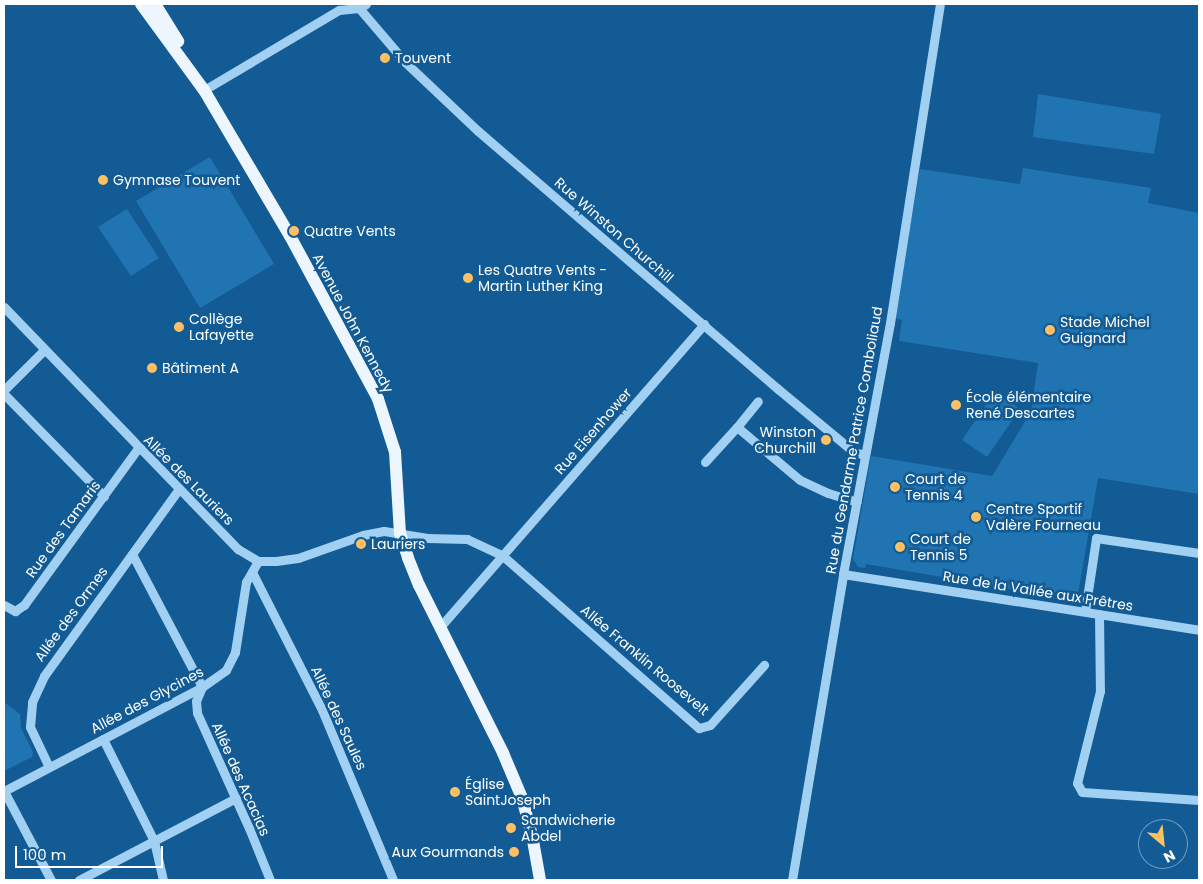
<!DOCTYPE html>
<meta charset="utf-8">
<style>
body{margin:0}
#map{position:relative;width:1203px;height:884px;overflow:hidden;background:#125b95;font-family:Poppins,sans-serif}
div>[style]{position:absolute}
.green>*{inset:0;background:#2174b2}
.minor>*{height:9px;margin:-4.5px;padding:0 4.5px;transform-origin:4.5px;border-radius:4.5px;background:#a1d0f3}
.major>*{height:12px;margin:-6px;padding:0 6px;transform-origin:6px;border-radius:6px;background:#edf6ff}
.dots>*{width:14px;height:14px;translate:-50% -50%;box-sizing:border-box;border:2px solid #125b95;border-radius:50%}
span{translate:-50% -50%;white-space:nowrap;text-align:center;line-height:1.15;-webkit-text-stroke:5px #125b95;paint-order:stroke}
.poi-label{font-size:14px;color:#fff}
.left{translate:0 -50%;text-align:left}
.right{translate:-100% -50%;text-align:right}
.street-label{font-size:14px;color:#fff}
.frame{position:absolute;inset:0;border:5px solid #fff;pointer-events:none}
.north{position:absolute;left:1138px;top:819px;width:50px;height:50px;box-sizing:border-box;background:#125b95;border:1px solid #719dbf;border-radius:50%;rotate:152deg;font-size:14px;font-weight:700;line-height:20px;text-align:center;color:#fff}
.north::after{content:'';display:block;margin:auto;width:18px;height:22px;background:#ffc063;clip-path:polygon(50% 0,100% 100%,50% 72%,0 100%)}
.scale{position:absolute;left:15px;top:846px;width:148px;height:22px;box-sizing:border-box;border:2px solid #fff;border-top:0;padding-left:6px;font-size:15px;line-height:18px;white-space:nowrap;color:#fff;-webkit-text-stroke:4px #125b95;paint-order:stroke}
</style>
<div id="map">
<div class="green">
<div style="clip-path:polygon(1038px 94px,1161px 114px,1154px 154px,1033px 137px)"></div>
<div style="clip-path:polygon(210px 157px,274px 264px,200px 308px,136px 201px)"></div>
<div style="clip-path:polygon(1023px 168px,1151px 188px,1148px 203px,1199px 213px,1199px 494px,1098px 478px,1077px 600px,866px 564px,865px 568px,858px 567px,853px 559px,871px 456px,992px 476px,1031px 412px,1038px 363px,899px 341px,902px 320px,894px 318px,920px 169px,1020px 184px)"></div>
<div style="clip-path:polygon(127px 209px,159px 258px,131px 276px,98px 227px)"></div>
<div style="clip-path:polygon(995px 391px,1020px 409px,987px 457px,962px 440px)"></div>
<div style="clip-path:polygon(4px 702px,20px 714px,21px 728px,33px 752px,32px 757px,4px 771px)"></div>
</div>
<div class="minor">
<div style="left:359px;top:8px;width:72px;rotate:49.5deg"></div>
<div style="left:406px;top:63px;width:99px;rotate:43.4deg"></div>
<div style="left:478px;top:131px;width:396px;rotate:40.7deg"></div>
<div style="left:778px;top:389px;width:99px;rotate:39.7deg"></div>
<div style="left:854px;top:452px;width:11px;rotate:15deg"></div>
<div style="left:204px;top:90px;width:157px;rotate:-30.7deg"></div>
<div style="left:339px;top:10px;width:20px;rotate:-6deg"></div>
<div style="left:359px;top:8px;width:8px;rotate:-30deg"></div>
<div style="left:4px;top:307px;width:337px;rotate:46deg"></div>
<div style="left:238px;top:549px;width:23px;rotate:31deg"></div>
<div style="left:258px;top:561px;width:18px"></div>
<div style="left:276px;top:561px;width:22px;rotate:-8deg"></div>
<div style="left:298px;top:558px;width:69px;rotate:-19.5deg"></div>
<div style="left:363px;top:535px;width:21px;rotate:-11deg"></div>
<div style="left:384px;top:531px;width:44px;rotate:9.2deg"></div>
<div style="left:427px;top:538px;width:40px;rotate:1.4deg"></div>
<div style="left:467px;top:539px;width:40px;rotate:25deg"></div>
<div style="left:503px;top:556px;width:261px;rotate:41.3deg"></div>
<div style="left:699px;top:728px;width:11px;rotate:-15deg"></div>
<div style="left:710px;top:725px;width:81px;rotate:-48deg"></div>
<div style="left:4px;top:390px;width:57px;rotate:-45deg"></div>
<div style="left:4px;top:394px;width:143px;rotate:45.6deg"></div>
<div style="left:737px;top:427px;width:33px;rotate:-51deg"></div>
<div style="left:705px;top:462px;width:47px;rotate:-47.6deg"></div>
<div style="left:737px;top:427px;width:82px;rotate:40.1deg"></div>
<div style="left:800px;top:480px;width:31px;rotate:25deg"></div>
<div style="left:828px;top:493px;width:30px;rotate:17deg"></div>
<div style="left:132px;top:554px;width:150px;rotate:62.2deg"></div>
<div style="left:202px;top:687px;width:15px;rotate:113deg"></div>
<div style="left:196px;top:701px;width:12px;rotate:85deg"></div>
<div style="left:197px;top:713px;width:126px;rotate:65.7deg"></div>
<div style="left:249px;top:828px;width:56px;rotate:68deg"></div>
<div style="left:252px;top:572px;width:155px;rotate:63.1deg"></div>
<div style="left:322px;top:710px;width:184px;rotate:67.3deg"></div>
<div style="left:843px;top:574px;width:360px;rotate:8.9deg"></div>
<div style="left:4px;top:605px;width:13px;rotate:29deg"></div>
<div style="left:15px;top:611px;width:11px;rotate:-34deg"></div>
<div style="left:24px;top:605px;width:194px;rotate:-54deg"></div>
<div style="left:1085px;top:611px;width:74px;rotate:-81.4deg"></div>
<div style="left:1096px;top:538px;width:104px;rotate:8.3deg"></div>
<div style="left:1099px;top:614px;width:77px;rotate:89.3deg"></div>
<div style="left:1100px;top:691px;width:95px;rotate:104deg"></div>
<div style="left:1077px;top:783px;width:10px;rotate:61deg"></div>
<div style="left:1082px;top:792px;width:117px;rotate:3.9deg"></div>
<div style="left:440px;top:627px;width:402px;rotate:-48.9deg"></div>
<div style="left:103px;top:739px;width:114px;rotate:63.4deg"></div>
<div style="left:154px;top:841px;width:40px;rotate:77deg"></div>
<div style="left:49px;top:767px;width:44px;rotate:-115.4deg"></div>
<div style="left:30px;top:727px;width:25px;rotate:-85deg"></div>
<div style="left:32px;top:702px;width:29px;rotate:-65deg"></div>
<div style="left:44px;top:676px;width:231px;rotate:-54.2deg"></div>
<div style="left:4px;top:791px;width:224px;rotate:-27.7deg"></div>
<div style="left:202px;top:687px;width:29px;rotate:-35deg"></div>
<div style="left:226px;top:670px;width:20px;rotate:-63deg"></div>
<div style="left:235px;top:652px;width:71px;rotate:-81.1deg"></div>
<div style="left:246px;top:582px;width:24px;rotate:-60deg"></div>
<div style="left:4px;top:791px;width:101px;rotate:62.2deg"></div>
<div style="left:79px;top:880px;width:177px;rotate:-27.6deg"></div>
<div style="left:792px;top:880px;width:310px;rotate:-80.5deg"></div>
<div style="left:843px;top:574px;width:255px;rotate:-79.4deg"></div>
<div style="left:890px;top:323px;width:323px;rotate:-81.1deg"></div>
</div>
<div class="major">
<div style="left:141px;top:4px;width:107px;rotate:53.8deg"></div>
<div style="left:204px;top:90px;width:169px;rotate:59.5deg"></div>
<div style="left:290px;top:236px;width:185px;rotate:61.6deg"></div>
<div style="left:378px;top:399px;width:56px;rotate:72.2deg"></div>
<div style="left:395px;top:452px;width:81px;rotate:86.5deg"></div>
<div style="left:400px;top:533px;width:26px;rotate:72deg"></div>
<div style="left:408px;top:558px;width:29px;rotate:68deg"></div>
<div style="left:419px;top:585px;width:188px;rotate:63.4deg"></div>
<div style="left:503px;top:753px;width:49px;rotate:67.1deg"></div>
<div style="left:522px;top:798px;width:38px;rotate:75deg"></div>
<div style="left:532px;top:835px;width:46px;rotate:79.9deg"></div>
<div style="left:155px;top:4px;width:44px;rotate:58.1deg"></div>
</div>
<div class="dots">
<div style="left:385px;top:58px;background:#ffc063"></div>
<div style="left:103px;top:180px;background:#ffc063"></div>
<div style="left:294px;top:231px;background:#ffc063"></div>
<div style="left:468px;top:278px;background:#ffc063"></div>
<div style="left:179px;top:327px;background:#ffc063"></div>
<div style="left:1050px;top:330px;background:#ffc063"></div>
<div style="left:152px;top:368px;background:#ffc063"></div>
<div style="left:956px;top:405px;background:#ffc063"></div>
<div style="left:826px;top:440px;background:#ffc063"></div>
<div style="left:895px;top:487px;background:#ffc063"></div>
<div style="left:976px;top:517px;background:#ffc063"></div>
<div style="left:361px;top:544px;background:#ffc063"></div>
<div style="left:900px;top:547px;background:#ffc063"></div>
<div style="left:455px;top:792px;background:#ffc063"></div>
<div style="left:511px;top:828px;background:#ffc063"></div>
<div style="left:514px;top:852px;background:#ffc063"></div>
</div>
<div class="poi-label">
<span class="left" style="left:395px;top:58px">Touvent</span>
<span class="left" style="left:113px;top:180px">Gymnase Touvent</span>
<span class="left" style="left:304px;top:231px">Quatre Vents</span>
<span class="left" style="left:478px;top:278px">Les Quatre Vents -<br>Martin Luther King</span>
<span class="left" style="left:189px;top:327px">Collège<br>Lafayette</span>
<span class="left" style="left:1060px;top:330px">Stade Michel<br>Guignard</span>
<span class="left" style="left:162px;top:368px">Bâtiment A</span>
<span class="left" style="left:966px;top:405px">École élémentaire<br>René Descartes</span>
<span class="right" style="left:816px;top:440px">Winston<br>Churchill</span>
<span class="left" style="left:905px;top:487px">Court de<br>Tennis 4</span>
<span class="left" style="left:986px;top:517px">Centre Sportif<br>Valère Fourneau</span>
<span class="left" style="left:910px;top:547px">Court de<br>Tennis 5</span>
<span class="left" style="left:371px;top:544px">Lauriers</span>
<span class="left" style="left:465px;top:792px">Église<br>SaintJoseph</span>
<span class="left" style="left:521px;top:828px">Sandwicherie<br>Abdel</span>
<span class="right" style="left:504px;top:852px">Aux Gourmands</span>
</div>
<div class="street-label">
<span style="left:614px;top:230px;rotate:41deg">Rue Winston Churchill</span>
<span style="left:353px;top:323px;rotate:62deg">Avenue John Kennedy</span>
<span style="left:593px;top:431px;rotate:-49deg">Rue Eisenhower</span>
<span style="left:854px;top:440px;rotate:-80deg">Rue du Gendarme Patrice Comboliaud</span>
<span style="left:189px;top:480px;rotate:45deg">Allée des Lauriers</span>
<span style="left:63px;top:529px;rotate:-54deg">Rue des Tamaris</span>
<span style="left:1038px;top:591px;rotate:9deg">Rue de la Vallée aux Prêtres</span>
<span style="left:71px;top:614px;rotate:-54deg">Allée des Ormes</span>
<span style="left:645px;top:660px;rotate:40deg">Allée Franklin Roosevelt</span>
<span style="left:147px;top:700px;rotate:-28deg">Allée des Glycines</span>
<span style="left:339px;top:718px;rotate:65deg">Allée des Saules</span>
<span style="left:241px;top:779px;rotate:66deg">Allée des Acacias</span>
</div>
<div class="frame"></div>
<div class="north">N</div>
<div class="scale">100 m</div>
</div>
